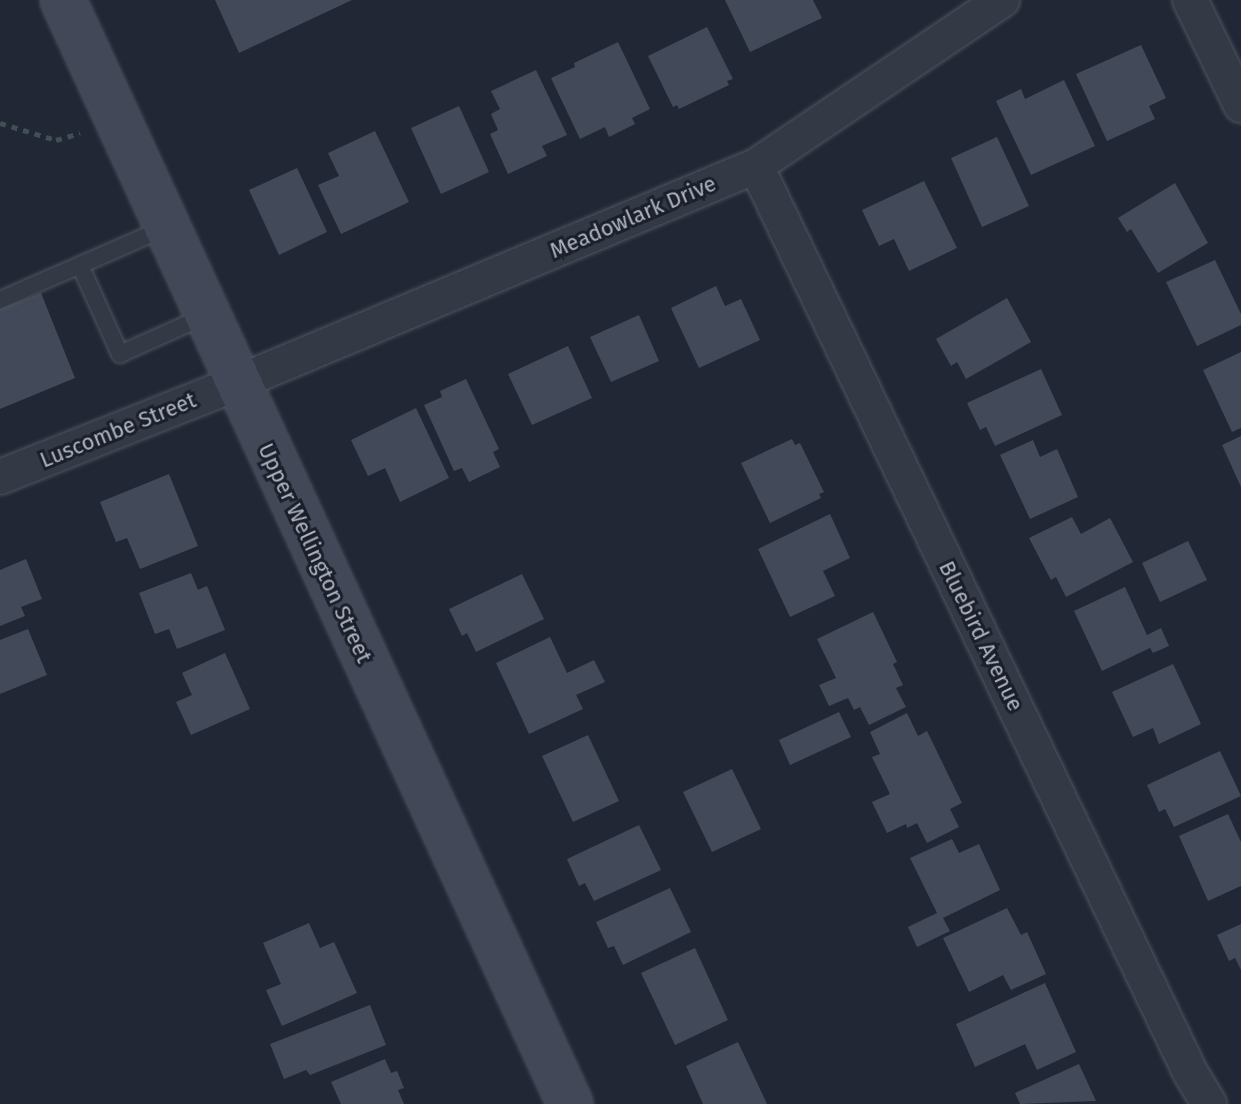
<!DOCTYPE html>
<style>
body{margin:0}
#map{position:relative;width:1241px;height:1104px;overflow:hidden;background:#212735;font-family:"Fira Sans",sans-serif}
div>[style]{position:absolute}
.building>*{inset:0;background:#424a59}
.path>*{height:5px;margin-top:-2.5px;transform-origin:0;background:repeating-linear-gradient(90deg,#404f53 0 6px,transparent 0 12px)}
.roads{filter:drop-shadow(0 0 2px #4f5460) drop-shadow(0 0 2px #4f5460)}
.service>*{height:16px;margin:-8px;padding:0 8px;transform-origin:8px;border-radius:8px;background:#343a45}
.minor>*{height:34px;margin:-17px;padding:0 17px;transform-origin:17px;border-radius:17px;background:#343a45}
.secondary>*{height:44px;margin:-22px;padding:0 22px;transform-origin:22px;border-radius:22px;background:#424858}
span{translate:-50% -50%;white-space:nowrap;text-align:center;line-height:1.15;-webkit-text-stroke:6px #1a1f2a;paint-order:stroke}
.street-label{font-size:22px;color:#aeb4c2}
</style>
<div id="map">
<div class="building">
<div style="clip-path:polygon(215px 0,352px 0,239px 53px)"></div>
<div style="clip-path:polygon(725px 0,813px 0,822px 18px,750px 52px)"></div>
<div style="clip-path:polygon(707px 27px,733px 79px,727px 81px,729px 85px,679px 109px,677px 105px,673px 107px,648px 56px)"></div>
<div style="clip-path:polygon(618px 42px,650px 109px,632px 118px,635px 124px,609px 137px,605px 127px,580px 139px,551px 78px,575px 67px,574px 63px)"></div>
<div style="clip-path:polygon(1141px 45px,1166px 98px,1149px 106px,1155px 119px,1107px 141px,1076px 74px)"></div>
<div style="clip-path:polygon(536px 70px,567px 135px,542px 146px,547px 156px,508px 174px,490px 134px,498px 130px,491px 114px,500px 109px,491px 91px)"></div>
<div style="clip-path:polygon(1064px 80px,1095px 146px,1031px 175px,996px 101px,1021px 89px,1025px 99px)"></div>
<div style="clip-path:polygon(459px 106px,489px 172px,441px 194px,411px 128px)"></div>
<div style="clip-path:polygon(375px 131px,409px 202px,341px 234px,318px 185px,339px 176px,328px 153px)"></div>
<div style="clip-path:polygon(997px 137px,1029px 206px,982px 227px,951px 158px)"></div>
<div style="clip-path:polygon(297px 168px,327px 232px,279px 255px,249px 190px)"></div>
<div style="clip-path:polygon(924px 181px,957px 248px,909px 271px,894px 239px,879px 246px,862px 210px)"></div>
<div style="clip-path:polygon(1175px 183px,1208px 243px,1158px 273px,1131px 229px,1127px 232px,1118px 218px)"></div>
<div style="clip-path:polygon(1215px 260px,1241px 314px,1241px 325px,1197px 346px,1166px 282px)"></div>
<div style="clip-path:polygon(716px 286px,725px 306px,741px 299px,760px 340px,699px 368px,671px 308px)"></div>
<div style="clip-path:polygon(41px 293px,75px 378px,0 409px,0 309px)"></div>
<div style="clip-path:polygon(1007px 298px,1031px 342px,966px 379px,957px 362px,951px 366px,936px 339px)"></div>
<div style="clip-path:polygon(639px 315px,659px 361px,611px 382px,590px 337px)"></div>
<div style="clip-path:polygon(568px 346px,592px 398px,532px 425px,508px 374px)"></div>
<div style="clip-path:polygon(1241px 352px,1241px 428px,1232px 432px,1203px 370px)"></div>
<div style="clip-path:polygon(1041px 369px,1062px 415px,995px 446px,986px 427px,980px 430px,967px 403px)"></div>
<div style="clip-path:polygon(466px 379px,499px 449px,493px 452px,500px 467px,469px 482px,462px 468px,454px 471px,424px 405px,442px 397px,440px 391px)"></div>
<div style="clip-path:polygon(416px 408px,449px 478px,400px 502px,385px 468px,368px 476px,351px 440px)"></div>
<div style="clip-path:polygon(1241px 436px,1241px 487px,1222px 445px)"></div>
<div style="clip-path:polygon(792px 439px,795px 445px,800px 443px,824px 492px,819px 494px,821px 498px,770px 523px,741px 463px)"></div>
<div style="clip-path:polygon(1033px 440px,1040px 457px,1057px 449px,1078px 497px,1030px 519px,1000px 455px)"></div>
<div style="clip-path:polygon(169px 474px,198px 546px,140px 569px,127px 538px,116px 542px,100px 502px)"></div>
<div style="clip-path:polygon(830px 514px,850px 558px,823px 571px,835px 596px,790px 617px,758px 549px)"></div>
<div style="clip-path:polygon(1072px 517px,1081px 534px,1110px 518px,1133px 562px,1066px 597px,1056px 577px,1051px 580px,1029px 538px)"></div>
<div style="clip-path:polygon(1188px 541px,1207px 580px,1160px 602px,1142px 563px)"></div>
<div style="clip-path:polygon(26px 559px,42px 599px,21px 607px,25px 616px,0 626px,0 570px)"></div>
<div style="clip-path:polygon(191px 573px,198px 590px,207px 586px,225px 630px,177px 649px,169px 629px,155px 634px,139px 593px)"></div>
<div style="clip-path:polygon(522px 574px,544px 619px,476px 652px,467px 633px,462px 636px,449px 609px)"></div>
<div style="clip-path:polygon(1125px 587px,1147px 635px,1161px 628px,1169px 646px,1153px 653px,1150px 648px,1102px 671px,1074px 611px)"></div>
<div style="clip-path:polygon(873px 612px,897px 662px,893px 664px,903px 685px,896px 688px,906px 707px,869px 725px,860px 707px,854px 710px,848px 698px,829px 706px,819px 685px,836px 678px,817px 639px)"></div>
<div style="clip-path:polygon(28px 629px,47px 675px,0 694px,0 640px)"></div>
<div style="clip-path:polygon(550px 637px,567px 673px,594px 660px,605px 682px,576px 695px,583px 709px,529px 734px,496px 663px)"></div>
<div style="clip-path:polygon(225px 653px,250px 709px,191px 735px,176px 702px,192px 695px,182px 673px)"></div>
<div style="clip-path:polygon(1173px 664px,1201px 724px,1159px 744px,1153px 728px,1133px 737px,1112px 692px)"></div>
<div style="clip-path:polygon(839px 712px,851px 737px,790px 765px,779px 740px)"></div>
<div style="clip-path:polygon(907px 713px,918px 736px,927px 731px,962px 803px,950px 809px,959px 827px,927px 843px,917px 823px,907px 828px,906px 824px,887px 833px,872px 802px,890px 794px,872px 757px,880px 754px,870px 732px)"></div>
<div style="clip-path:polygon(588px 735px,619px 801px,573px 822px,542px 756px)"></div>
<div style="clip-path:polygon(1220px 751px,1241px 796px,1174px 827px,1165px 809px,1159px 812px,1147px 785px)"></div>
<div style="clip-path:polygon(732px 769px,761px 829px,712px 852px,683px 792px)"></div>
<div style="clip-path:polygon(1228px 814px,1241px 842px,1241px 886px,1208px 901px,1179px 836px)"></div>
<div style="clip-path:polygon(639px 825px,661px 870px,594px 901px,585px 883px,579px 886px,567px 859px)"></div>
<div style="clip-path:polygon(952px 839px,959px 853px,979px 844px,1000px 890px,943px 918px,950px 931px,917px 947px,908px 927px,937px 913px,910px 858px)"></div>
<div style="clip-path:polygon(670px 888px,691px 932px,623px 965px,614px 946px,608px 948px,596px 922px)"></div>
<div style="clip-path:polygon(1007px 908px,1021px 935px,1027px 932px,1046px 974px,1011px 990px,1003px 975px,969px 992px,943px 938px)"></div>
<div style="clip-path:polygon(309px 923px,320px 948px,334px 942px,357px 993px,282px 1026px,266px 990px,281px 984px,263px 943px)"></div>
<div style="clip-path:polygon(1241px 924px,1241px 970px,1235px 958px,1229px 961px,1217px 935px)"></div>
<div style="clip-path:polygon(695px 948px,728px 1020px,675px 1045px,641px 973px)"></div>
<div style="clip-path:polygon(1045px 983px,1076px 1052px,1037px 1070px,1025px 1044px,975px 1067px,956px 1024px)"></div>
<div style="clip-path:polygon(370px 1005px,386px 1045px,310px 1075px,306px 1070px,284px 1079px,270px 1044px)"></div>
<div style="clip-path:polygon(738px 1042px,767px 1104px,703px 1104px,686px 1066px)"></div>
<div style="clip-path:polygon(385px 1059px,391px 1073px,397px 1071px,404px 1088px,398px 1090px,404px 1104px,341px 1104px,331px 1082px)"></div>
<div style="clip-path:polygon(1079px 1064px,1096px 1101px,1020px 1104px,1015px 1093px)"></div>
</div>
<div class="path">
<div style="left:0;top:123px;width:59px;rotate:16.9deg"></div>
<div style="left:56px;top:140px;width:25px;rotate:-16deg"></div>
</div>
<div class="roads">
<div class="service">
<div style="left:80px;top:265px;width:98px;rotate:65.8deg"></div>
<div style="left:120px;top:354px;width:93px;rotate:-24.1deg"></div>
<div style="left:0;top:300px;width:180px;rotate:-23.6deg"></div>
</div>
<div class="minor">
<div style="left:1190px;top:0;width:117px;rotate:64.1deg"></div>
<div style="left:756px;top:166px;width:1005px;rotate:64.4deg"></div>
<div style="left:1190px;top:1072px;width:37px;rotate:59deg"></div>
<div style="left:0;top:477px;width:255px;rotate:-21.6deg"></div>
<div style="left:237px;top:383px;width:563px;rotate:-22.69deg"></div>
<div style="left:756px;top:166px;width:297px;rotate:-34deg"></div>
</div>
<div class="secondary">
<div style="left:63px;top:0;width:1215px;rotate:65.33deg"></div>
</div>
</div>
<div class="street-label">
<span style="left:633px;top:217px;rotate:-23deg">Meadowlark Drive</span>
<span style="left:118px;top:430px;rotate:-22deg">Luscombe Street</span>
<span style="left:315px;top:553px;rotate:65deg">Upper Wellington Street</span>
<span style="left:981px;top:636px;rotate:64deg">Bluebird Avenue</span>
</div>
</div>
